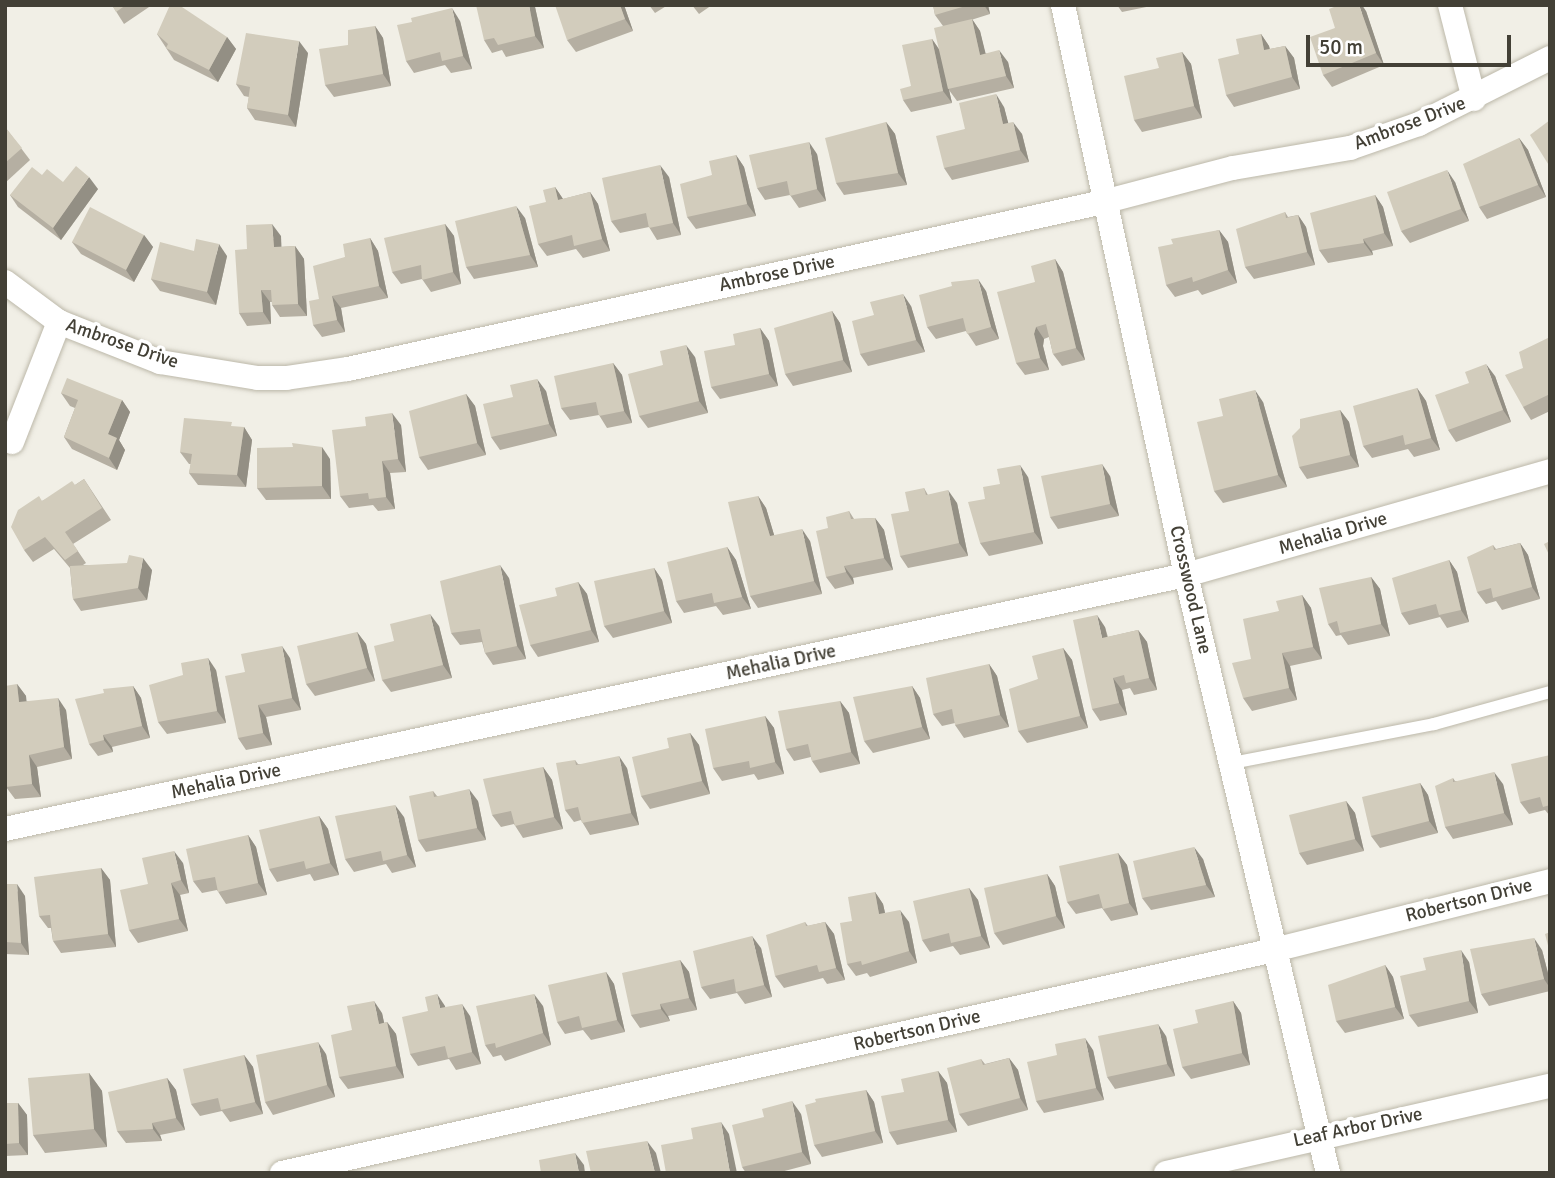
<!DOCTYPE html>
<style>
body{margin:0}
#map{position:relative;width:1555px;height:1178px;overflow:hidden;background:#f1efe6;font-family:Signika,sans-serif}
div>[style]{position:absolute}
.roads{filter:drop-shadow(0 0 2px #bcb8a9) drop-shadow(0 0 2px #bcb8a9)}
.lane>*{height:12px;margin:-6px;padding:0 6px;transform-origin:6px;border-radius:6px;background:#fff}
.street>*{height:24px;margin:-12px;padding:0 12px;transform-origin:12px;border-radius:12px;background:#fff}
.wall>*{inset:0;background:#b5afa2}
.shaded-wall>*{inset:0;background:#938f84}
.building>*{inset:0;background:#d2ccbc}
span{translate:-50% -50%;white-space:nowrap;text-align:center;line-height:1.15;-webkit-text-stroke:7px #fff;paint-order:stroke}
.street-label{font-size:19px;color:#434036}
.frame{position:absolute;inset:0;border:7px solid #434036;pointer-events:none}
.scale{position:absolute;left:1306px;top:35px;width:205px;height:32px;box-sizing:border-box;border:4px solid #434036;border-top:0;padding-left:9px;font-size:21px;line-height:24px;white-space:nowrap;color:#434036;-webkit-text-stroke:5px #fff;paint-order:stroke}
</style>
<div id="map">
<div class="roads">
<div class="lane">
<div style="left:1232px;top:763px;width:206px;rotate:-10.9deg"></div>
<div style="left:1434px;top:724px;width:120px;rotate:-15.4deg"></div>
</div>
<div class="street">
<div style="left:1063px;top:5px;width:583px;rotate:77.82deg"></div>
<div style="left:1186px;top:575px;width:615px;rotate:76.64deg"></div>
<div style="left:1450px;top:5px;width:97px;rotate:75.7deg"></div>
<div style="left:5px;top:282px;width:67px;rotate:36.5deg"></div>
<div style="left:59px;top:322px;width:109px;rotate:21.6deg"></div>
<div style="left:160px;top:362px;width:99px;rotate:9.3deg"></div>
<div style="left:258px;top:378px;width:28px"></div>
<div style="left:286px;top:378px;width:63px;rotate:-8.3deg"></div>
<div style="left:348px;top:369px;width:773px;rotate:-12.47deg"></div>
<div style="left:1103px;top:202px;width:134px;rotate:-14.7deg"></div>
<div style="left:1233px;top:168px;width:119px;rotate:-9.7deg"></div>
<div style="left:1350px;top:148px;width:73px;rotate:-19.2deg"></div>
<div style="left:1419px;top:124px;width:147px;rotate:-26.7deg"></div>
<div style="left:12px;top:442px;width:129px;rotate:-68.6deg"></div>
<div style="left:5px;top:829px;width:1208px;rotate:-12.14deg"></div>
<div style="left:1186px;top:575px;width:379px;rotate:-15.9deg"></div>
<div style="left:282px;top:1173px;width:1021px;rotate:-12.67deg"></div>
<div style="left:1278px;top:949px;width:280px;rotate:-14deg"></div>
<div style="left:1166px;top:1173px;width:394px;rotate:-12.8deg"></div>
</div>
</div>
<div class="wall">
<div style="clip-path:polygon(112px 5px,152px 5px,124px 24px)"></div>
<div style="clip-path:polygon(624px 5px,633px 31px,576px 52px,567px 40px)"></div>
<div style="clip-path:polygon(649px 5px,668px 5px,655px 13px)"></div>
<div style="clip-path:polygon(692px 5px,712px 5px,699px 14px)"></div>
<div style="clip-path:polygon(933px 5px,988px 5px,990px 14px,971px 20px,972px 19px,980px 31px,985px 53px,1008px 62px,1014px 88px,957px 101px,949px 90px,952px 103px,911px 112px,903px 100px,911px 86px,932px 39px,939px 49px,943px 26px,935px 15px)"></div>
<div style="clip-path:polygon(1117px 5px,1156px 5px,1122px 12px)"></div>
<div style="clip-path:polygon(535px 7px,544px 48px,506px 57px,502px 50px,492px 53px,484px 40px)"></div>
<div style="clip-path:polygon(1366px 11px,1384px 65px,1332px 87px,1323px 75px,1335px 28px)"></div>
<div style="clip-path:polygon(460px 21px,472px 69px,451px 73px,445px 65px,414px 73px,406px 61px,412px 22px)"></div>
<div style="clip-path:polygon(375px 26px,383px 38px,391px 86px,334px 97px,325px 85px,348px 45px)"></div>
<div style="clip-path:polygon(157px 34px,227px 37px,236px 49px,218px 82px,174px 60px)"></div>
<div style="clip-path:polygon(1261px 34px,1269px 46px,1270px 49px,1285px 46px,1294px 58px,1300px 89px,1234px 107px,1226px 95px,1239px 54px)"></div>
<div style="clip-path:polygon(1182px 52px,1191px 64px,1202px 118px,1142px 132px,1134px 120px,1159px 68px)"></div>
<div style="clip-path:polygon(308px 53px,296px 127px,255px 120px,247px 108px,249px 97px,244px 96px,236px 84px)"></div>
<div style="clip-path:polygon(1004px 107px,1008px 123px,1022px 134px,1029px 162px,952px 180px,944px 168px,965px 129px)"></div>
<div style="clip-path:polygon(886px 122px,895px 134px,907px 185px,844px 195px,836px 183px)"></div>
<div style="clip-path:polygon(5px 127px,30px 160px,5px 183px)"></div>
<div style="clip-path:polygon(1519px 138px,1528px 150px,1546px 197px,1487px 219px,1479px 207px)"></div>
<div style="clip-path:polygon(817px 154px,826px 201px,799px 208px,790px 195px,765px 200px,757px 188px)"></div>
<div style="clip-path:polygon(736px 155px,744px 167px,756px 216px,696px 229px,687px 217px,712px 175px)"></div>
<div style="clip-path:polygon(669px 177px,681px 235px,657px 240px,649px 227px,620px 233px,611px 221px)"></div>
<div style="clip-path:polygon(63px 182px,98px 189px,61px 240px,18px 207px,10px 195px)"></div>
<div style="clip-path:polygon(1455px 182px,1469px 221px,1410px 243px,1401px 231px)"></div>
<div style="clip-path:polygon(555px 187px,563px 199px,590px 192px,598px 204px,610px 251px,583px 258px,576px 249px,547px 256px,538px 244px,546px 202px)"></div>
<div style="clip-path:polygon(1375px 195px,1383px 207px,1393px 246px,1372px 251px,1373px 255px,1328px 263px,1319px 250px)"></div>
<div style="clip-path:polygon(1285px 212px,1288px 217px,1298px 215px,1306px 227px,1315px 265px,1254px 279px,1245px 267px)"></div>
<div style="clip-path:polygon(525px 218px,538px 267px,474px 279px,466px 267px)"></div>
<div style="clip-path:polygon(445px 224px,454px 236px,461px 284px,431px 292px,422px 279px,401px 284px,392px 272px)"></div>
<div style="clip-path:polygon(1219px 230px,1228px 242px,1237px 283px,1202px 295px,1198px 290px,1175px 297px,1166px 285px,1173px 244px)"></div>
<div style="clip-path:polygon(144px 235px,153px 247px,134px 282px,81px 254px,72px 242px)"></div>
<div style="clip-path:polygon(281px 236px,281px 247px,295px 246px,304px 259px,307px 316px,280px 317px,272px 305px,272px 302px,270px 302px,271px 324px,247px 326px,239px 313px,247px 249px)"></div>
<div style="clip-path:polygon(370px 238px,378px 251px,388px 298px,341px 308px,345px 332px,322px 337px,313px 325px,319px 299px,345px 257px)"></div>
<div style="clip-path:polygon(194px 251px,227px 256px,216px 305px,160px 291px,151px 279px)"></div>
<div style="clip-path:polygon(1055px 259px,1063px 272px,1085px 360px,1062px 366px,1053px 354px,1049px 337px,1044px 339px,1043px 346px,1049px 370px,1025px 375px,1016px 363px,1035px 282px)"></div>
<div style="clip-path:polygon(986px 291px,999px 339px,976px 346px,966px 331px,936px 339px,927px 327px)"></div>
<div style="clip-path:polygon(911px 306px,925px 352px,868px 366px,860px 354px,874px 315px)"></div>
<div style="clip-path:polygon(832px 311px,840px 323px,852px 372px,793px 386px,785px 374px)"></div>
<div style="clip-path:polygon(760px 328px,769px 341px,778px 386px,720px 399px,711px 387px,735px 345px)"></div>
<div style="clip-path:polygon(1550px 337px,1550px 411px,1531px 420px,1523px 407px,1523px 368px)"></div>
<div style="clip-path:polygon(695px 357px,708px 413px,648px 428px,639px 416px,663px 365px)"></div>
<div style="clip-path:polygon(613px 363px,622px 375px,632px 423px,607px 428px,599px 415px,570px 420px,561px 408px)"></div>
<div style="clip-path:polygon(1495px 376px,1511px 422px,1456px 442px,1448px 430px)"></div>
<div style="clip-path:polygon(1417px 388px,1426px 401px,1440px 450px,1414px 457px,1408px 449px,1372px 458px,1363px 446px)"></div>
<div style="clip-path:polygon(546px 391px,557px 436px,500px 450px,491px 437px)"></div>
<div style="clip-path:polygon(61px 393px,122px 400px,130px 412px,119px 440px,125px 450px,117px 470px,72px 449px,64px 437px,75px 408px,70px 406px)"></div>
<div style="clip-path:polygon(466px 394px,475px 406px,486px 455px,428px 470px,419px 457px)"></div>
<div style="clip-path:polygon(1263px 402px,1287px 487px,1223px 503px,1214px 491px,1223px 416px)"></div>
<div style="clip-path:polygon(1340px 410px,1349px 422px,1359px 467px,1307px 479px,1299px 467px)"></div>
<div style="clip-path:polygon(401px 425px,406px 472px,390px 473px,395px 509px,378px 511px,373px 505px,349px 508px,340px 496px)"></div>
<div style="clip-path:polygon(235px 427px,244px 427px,252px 440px,246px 487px,198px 485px,189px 473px,191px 464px,189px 464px,180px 452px)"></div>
<div style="clip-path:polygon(330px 459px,331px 499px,266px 500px,257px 488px)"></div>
<div style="clip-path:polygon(1110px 476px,1119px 516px,1058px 529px,1050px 517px)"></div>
<div style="clip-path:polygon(1028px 477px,1043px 544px,989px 556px,980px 543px,985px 499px)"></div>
<div style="clip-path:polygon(84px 479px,111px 520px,73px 544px,86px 563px,83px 565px,152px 570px,147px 600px,81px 611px,73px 599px,70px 568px,54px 549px,33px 562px,24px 550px,42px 501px,75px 485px)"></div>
<div style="clip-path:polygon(924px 488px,928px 495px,957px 503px,968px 556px,908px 568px,900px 556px,909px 511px)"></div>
<div style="clip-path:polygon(758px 496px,766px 508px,774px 535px,810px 541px,822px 594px,758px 608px,750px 596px)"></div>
<div style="clip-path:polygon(849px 511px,854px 519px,875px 518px,884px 530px,893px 570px,853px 578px,854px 584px,835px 589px,826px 577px,828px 528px)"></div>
<div style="clip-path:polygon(1520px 543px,1528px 555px,1540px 599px,1502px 610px,1496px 601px,1486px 604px,1477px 592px,1493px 545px,1496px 549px)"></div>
<div style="clip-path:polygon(727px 547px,736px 560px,751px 609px,723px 615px,716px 606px,684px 613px,676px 601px)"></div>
<div style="clip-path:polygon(1449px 560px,1457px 572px,1469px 622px,1447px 628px,1440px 617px,1409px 625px,1401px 613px)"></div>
<div style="clip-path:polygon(654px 568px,662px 580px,672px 623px,613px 638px,604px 626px)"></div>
<div style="clip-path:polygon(1371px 577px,1380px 589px,1390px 636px,1348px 645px,1341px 635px,1336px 636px,1328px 624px)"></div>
<div style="clip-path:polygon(509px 578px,526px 659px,493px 665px,485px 653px,482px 642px,460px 645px,451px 633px)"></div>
<div style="clip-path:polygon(578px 582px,587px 594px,599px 642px,538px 657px,530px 645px,557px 596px)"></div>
<div style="clip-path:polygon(1302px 595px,1311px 608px,1322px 659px,1290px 666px,1297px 700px,1252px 711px,1243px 698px,1251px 659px,1279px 611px)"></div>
<div style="clip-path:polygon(439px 626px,452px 678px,391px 692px,382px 680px,394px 641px)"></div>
<div style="clip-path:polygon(1105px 627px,1108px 637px,1138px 630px,1147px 642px,1157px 690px,1134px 695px,1130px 688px,1122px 690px,1127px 715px,1100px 721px,1092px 709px)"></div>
<div style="clip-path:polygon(357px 632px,366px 644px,375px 681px,315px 696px,306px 684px)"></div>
<div style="clip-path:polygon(1063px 648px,1072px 660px,1088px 728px,1027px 743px,1018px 731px,1038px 679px)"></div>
<div style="clip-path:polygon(290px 658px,301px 710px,266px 717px,272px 745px,246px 750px,238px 738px,245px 672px)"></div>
<div style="clip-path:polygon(989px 664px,997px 676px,1009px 727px,964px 738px,955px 725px,955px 723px,942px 726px,933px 714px)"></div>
<div style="clip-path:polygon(216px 670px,226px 723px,167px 734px,158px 722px)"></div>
<div style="clip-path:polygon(17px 684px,26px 696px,26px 701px,66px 710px,72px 759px,37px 767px,41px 797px,15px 799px,6px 787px)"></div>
<div style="clip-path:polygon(133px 686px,141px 698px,150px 738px,112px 747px,113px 752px,98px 756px,89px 744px)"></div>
<div style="clip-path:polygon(912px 686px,920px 698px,930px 739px,873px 753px,864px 741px)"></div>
<div style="clip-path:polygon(840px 701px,849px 713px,860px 764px,820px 773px,812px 761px,811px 757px,794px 761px,786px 749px)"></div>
<div style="clip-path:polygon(765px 716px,774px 728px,784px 774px,758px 780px,754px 774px,722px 781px,713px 768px)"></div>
<div style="clip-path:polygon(690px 733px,699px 745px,710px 794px,650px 809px,641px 796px,669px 748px)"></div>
<div style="clip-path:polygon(1550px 755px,1550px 816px,1545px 810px,1529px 814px,1520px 802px)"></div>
<div style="clip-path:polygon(575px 760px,578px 764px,627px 768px,639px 825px,590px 835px,581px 820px,574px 822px,565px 810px)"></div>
<div style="clip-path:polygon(543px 767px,552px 780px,563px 829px,523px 838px,514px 824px,501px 827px,492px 815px)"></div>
<div style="clip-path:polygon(1453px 778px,1455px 781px,1503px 784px,1513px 825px,1453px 839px,1445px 827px)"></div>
<div style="clip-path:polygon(1420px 783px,1428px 795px,1438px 833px,1380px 848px,1371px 836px)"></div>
<div style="clip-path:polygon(433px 791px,437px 796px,478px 801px,486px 840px,426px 852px,418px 840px)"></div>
<div style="clip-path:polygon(1346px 801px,1355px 813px,1364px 851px,1307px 865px,1299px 853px)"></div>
<div style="clip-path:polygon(319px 816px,328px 829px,339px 875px,314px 881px,310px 874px,277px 882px,269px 869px)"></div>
<div style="clip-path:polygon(404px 817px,416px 867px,392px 873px,386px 864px,354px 872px,345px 859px)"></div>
<div style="clip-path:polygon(248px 835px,256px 847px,267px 895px,226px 904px,217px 890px,202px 893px,193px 881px)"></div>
<div style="clip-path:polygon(1118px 853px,1127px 865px,1138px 915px,1111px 921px,1102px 908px,1076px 914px,1067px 902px)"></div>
<div style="clip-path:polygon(1203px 859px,1215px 897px,1151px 910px,1142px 898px)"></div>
<div style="clip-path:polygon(183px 863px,189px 893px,180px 895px,188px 931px,138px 943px,129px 930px,148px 884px)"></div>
<div style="clip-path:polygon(101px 868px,110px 880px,116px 947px,61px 953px,53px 941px,51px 928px,48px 928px,39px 916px)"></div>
<div style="clip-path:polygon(1047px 874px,1055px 886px,1065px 928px,1003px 945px,994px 933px)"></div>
<div style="clip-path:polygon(5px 884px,25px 896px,29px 955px,5px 954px)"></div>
<div style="clip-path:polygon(969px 888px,978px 900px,990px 948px,960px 955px,953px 946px,930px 952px,922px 940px)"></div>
<div style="clip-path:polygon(875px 892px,883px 904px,885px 913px,909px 922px,917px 963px,870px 977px,867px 973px,856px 976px,847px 964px,852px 921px)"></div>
<div style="clip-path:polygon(805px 922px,808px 926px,825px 922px,834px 934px,845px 980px,827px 984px,823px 978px,784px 988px,775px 976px)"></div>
<div style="clip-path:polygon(761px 948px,772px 997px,745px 1004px,737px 993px,710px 999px,701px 987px)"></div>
<div style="clip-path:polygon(1542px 950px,1550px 981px,1550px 991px,1489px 1006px,1481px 994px)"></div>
<div style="clip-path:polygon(680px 960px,689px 972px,697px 1010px,668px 1016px,670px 1021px,640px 1028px,631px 1015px)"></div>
<div style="clip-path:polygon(1469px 962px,1478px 1013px,1418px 1027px,1409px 1015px)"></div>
<div style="clip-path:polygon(1385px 965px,1393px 977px,1404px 1019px,1345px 1033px,1336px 1021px)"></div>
<div style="clip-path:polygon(606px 972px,614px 984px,625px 1032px,591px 1040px,583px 1030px,565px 1034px,557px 1022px)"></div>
<div style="clip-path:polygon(1233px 1001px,1241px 1013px,1250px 1065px,1191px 1079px,1182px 1067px,1198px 1023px)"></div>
<div style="clip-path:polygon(543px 1006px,551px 1045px,505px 1061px,501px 1055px,493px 1057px,485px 1045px)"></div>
<div style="clip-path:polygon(446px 1007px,470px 1016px,481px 1064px,456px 1070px,449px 1059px,418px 1066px,410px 1054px,428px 1011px)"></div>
<div style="clip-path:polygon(382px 1013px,384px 1023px,387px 1022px,396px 1034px,404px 1078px,348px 1089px,339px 1077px,352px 1030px)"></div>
<div style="clip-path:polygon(1166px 1036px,1175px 1076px,1115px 1089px,1107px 1077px)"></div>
<div style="clip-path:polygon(1093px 1050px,1104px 1100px,1044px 1113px,1036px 1101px)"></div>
<div style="clip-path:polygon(326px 1054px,335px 1097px,273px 1115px,265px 1102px)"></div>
<div style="clip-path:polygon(244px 1055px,253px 1067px,263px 1114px,230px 1122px,222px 1111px,200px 1116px,191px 1104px)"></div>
<div style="clip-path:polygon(1009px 1058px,1018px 1070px,1028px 1110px,968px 1126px,959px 1114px,981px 1059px,985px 1064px)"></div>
<div style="clip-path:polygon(938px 1071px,947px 1083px,957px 1132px,897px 1145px,889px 1132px,904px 1092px)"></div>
<div style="clip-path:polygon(89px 1073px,102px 1091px,107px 1147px,45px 1153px,33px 1135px)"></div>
<div style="clip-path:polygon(167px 1078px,176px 1090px,185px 1130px,160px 1135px,162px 1141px,126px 1143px,117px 1131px)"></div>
<div style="clip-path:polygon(866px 1090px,874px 1102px,883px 1143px,822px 1157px,814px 1145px)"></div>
<div style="clip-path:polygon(5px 1103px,18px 1103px,27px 1115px,28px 1155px,5px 1156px)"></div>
<div style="clip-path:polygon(801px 1114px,811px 1164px,777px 1173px,746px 1173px,742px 1167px)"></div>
</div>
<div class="shaded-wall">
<div style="clip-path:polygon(529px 5px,533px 5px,535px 7px,544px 48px,535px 36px)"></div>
<div style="clip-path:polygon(620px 5px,624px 5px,633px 31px,625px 19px)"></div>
<div style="clip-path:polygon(984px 5px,988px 5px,990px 14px)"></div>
<div style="clip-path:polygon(1359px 5px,1362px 5px,1366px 11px,1384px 65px,1376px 53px)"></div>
<div style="clip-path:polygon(452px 8px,460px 21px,472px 69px,463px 56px)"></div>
<div style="clip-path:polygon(972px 19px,980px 31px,989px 67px,980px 55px)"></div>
<div style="clip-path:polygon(375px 26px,383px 38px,391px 86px,383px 74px)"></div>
<div style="clip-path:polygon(1261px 34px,1269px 46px,1272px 62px,1264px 50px)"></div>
<div style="clip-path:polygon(227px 37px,236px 49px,218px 82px,209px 70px)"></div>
<div style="clip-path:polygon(932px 39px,940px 51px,952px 103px,943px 91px)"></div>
<div style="clip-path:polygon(299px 41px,308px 53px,296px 127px,288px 115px)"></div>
<div style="clip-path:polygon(1285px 46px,1294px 58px,1300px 89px,1292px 77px)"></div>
<div style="clip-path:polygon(999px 50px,1008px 62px,1014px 88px,1006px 76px)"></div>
<div style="clip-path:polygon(1182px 52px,1191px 64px,1202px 118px,1194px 106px)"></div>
<div style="clip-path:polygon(996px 94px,1004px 107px,1012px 137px,1003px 124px)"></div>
<div style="clip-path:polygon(886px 122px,895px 134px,907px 185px,898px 173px)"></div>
<div style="clip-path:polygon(1013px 122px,1022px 134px,1029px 162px,1020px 150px)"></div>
<div style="clip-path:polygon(1519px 138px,1528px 150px,1546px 197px,1538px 185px)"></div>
<div style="clip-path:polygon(809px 142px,817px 154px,826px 201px,817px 189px)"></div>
<div style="clip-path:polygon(736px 155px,744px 167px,756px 216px,747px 204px)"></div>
<div style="clip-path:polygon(660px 165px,669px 177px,681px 235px,673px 223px)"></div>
<div style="clip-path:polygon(1447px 170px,1455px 182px,1469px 221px,1461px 209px)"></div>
<div style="clip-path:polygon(89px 177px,98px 189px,61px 240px,53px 228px)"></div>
<div style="clip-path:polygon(555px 187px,563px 199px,558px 200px)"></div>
<div style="clip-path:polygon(590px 192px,598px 204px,610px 251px,602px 239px)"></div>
<div style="clip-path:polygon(1375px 195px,1383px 207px,1393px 246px,1384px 233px)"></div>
<div style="clip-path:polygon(516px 206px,525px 218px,538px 267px,530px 255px)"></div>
<div style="clip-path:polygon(1298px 215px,1306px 227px,1315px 265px,1307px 252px)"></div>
<div style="clip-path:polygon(272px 224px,281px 236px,282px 259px,274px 247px)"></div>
<div style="clip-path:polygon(445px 224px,454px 236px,461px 284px,453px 272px)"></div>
<div style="clip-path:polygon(1219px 230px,1228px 242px,1237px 283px,1228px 270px)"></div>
<div style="clip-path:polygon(144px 235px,153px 247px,134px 282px,126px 270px)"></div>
<div style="clip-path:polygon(370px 238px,378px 251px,388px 298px,379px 286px)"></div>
<div style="clip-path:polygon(1363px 239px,1372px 251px,1373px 255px,1364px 243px)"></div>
<div style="clip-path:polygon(219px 244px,227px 256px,216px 305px,207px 292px)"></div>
<div style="clip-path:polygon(295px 246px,304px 259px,307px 316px,298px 304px)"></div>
<div style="clip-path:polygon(1055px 259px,1063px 272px,1085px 360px,1076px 348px)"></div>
<div style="clip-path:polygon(978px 279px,986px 291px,999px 339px,991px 327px)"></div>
<div style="clip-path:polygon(261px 290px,270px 302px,271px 324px,263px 312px)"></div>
<div style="clip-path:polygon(903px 294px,911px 306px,925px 352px,916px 340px)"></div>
<div style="clip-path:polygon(332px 296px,341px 308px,345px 332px,337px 320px)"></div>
<div style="clip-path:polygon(832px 311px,840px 323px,852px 372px,843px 360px)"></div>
<div style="clip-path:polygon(1036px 327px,1044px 339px,1043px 346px,1049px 370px,1040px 358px,1034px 334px)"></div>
<div style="clip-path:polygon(760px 328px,769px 341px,778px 386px,769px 374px)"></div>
<div style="clip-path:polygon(686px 345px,695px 357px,708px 413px,699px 401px)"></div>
<div style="clip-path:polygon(613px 363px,622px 375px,632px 423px,624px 411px)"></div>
<div style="clip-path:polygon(1486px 364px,1495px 376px,1511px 422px,1503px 410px)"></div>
<div style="clip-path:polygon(537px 379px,546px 391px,557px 436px,549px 424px)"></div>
<div style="clip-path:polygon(1417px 388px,1426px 401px,1440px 450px,1431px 438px)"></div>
<div style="clip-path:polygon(1255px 390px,1263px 402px,1287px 487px,1278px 475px)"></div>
<div style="clip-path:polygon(466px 394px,475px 406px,486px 455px,477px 443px)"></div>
<div style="clip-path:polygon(122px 400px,130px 412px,119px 440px,125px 450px,117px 470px,109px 458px,108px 434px)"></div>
<div style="clip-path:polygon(1340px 410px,1349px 422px,1359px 467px,1350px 455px)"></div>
<div style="clip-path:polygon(392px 413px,401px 425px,406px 472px,398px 459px)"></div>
<div style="clip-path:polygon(244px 427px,252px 440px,246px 487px,237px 475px)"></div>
<div style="clip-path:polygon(322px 447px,330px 459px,331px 499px,322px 486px)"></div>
<div style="clip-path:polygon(382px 461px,390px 473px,395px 509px,386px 497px)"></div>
<div style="clip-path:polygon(1102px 464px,1110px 476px,1119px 516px,1110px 504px)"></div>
<div style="clip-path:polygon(1020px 465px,1028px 477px,1043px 544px,1034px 532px)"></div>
<div style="clip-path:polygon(948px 490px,957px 503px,968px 556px,959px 543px)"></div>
<div style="clip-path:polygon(758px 496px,766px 508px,778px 548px,770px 536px)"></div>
<div style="clip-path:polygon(875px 518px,884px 530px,893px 570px,884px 558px)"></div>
<div style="clip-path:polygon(802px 529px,810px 541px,822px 594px,814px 581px)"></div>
<div style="clip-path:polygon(1520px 543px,1528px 555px,1540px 599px,1532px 587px)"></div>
<div style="clip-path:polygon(727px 547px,736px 560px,751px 609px,742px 597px)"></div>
<div style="clip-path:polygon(143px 558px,152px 570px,147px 600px,138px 588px)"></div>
<div style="clip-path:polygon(1449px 560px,1457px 572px,1469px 622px,1461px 610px)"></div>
<div style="clip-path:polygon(500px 565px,509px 578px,526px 659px,517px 646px)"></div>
<div style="clip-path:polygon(844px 566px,853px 578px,854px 584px,846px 572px)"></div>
<div style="clip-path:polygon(654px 568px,662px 580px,672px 623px,664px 611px)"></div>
<div style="clip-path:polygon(1371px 577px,1380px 589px,1390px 636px,1381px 624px)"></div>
<div style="clip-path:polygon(578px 582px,587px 594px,599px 642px,591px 630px)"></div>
<div style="clip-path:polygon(1302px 595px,1311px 608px,1322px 659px,1313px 647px)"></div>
<div style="clip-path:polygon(430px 614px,439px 626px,452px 678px,443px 665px)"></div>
<div style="clip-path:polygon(1097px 615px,1105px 627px,1110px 650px,1102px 638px)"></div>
<div style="clip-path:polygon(1138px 630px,1147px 642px,1157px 690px,1149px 678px)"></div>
<div style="clip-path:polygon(357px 632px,366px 644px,375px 681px,367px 668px)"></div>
<div style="clip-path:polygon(282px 646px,290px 658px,301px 710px,292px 698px)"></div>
<div style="clip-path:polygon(1063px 648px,1072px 660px,1088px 728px,1080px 716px)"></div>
<div style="clip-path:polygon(1282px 653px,1290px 666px,1297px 700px,1289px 688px)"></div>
<div style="clip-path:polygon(208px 658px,216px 670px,226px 723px,217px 711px)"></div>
<div style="clip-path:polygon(989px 664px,997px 676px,1009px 727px,1000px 715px)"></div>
<div style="clip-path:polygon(1113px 678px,1122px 690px,1127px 715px,1119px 703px)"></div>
<div style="clip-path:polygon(17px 684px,26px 696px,28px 714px,19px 702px)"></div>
<div style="clip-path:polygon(133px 686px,141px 698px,150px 738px,142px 726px)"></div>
<div style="clip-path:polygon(912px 686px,920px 698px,930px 739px,922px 727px)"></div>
<div style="clip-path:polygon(58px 698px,66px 710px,72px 759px,64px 747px)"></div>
<div style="clip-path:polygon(840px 701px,849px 713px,860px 764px,851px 752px)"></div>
<div style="clip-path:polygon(258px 705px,266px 717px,272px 745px,263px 733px)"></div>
<div style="clip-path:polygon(765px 716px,774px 728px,784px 774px,775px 762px)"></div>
<div style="clip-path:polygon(690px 733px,699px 745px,710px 794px,702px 781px)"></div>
<div style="clip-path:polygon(103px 735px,112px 747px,113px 752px,104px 740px)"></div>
<div style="clip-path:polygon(29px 755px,37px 767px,41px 797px,32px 784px)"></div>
<div style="clip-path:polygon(619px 756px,627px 768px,639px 825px,631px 813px)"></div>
<div style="clip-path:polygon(543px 767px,552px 780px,563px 829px,554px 817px)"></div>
<div style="clip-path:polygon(1494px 772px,1503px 784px,1513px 825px,1504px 813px)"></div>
<div style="clip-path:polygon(1420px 783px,1428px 795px,1438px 833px,1429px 821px)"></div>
<div style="clip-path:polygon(469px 789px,478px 801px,486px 840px,477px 828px)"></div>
<div style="clip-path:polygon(1346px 801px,1355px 813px,1364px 851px,1355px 839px)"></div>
<div style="clip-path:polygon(395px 805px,404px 817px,416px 867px,407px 855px)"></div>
<div style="clip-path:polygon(319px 816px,328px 829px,339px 875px,330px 863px)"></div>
<div style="clip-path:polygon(248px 835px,256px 847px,267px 895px,258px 883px)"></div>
<div style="clip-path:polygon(1194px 847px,1203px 859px,1215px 897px,1206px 885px)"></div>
<div style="clip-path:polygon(174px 851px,183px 863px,189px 893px,181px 880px)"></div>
<div style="clip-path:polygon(1118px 853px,1127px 865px,1138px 915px,1129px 903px)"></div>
<div style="clip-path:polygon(101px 868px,110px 880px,116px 947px,108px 934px)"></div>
<div style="clip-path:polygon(1047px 874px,1055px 886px,1065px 928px,1056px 916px)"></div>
<div style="clip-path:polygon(171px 883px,180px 895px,188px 931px,179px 919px)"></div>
<div style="clip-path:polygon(17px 884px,25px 896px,29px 955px,21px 943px)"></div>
<div style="clip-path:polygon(969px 888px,978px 900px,990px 948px,981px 936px)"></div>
<div style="clip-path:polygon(875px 892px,883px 904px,888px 926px,879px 914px)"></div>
<div style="clip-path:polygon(900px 910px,909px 922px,917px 963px,909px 951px)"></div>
<div style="clip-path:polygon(825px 922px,834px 934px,845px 980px,836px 968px)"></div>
<div style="clip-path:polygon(752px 936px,761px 948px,772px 997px,764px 985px)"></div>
<div style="clip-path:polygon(1534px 938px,1542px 950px,1550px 981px,1550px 988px,1544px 979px)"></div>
<div style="clip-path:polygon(1461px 950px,1469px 962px,1478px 1013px,1469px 1001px)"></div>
<div style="clip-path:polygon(680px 960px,689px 972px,697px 1010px,689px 998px)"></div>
<div style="clip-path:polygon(1385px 965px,1393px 977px,1404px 1019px,1395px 1007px)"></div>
<div style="clip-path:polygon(606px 972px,614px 984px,625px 1032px,617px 1020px)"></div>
<div style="clip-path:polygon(437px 994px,445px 1006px,448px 1021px,440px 1008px)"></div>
<div style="clip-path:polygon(534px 994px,543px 1006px,551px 1045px,543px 1033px)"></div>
<div style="clip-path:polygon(374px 1001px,382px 1013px,387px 1036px,379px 1024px)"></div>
<div style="clip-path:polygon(1233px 1001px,1241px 1013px,1250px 1065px,1242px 1053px)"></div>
<div style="clip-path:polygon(462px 1004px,470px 1016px,481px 1064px,472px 1052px)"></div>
<div style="clip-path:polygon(660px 1004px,668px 1016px,670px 1021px,661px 1009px)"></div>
<div style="clip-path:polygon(387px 1022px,396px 1034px,404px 1078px,396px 1066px)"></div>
<div style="clip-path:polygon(1158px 1024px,1166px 1036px,1175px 1076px,1167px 1064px)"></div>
<div style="clip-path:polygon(1085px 1038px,1093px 1050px,1104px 1100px,1096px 1088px)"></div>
<div style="clip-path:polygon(318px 1042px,326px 1054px,335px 1097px,327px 1085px)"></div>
<div style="clip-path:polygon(244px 1055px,253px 1067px,263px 1114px,255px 1102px)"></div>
<div style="clip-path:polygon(1009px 1058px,1018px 1070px,1028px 1110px,1020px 1098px)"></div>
<div style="clip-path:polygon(938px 1071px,947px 1083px,957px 1132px,948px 1120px)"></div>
<div style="clip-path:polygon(89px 1073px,102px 1091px,107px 1147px,94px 1129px)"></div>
<div style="clip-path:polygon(167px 1078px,176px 1090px,185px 1130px,176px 1118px)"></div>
<div style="clip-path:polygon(866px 1090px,874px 1102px,883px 1143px,875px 1131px)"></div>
<div style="clip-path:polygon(792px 1101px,801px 1114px,811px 1164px,802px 1152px)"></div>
<div style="clip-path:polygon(18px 1103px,27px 1115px,28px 1155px,19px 1143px)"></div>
<div style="clip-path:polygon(721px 1122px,729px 1134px,737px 1173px,730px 1173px)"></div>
<div style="clip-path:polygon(152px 1123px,160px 1135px,162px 1141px,153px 1129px)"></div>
<div style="clip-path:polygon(647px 1141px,656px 1153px,661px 1173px,655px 1173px)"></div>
<div style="clip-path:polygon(575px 1153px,584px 1165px,585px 1173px,579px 1173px)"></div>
</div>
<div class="building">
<div style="clip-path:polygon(112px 5px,126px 5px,116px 12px)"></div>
<div style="clip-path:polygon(170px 5px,179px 5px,227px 37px,209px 70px,166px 48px,168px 44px,157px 34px)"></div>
<div style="clip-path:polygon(476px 5px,529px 5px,535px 36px,498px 45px,494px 38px,484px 40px)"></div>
<div style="clip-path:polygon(555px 5px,620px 5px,625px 19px,567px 40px)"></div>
<div style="clip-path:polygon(933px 5px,969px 5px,935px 15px)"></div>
<div style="clip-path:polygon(1339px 5px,1359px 5px,1376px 53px,1323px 75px,1310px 37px,1335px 28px,1329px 9px)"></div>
<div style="clip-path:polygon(452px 8px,463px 56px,442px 61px,440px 52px,406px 61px,397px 25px,412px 22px,411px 18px)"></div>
<div style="clip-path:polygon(972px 19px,980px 55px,999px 50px,1006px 76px,948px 89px,934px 28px)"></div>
<div style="clip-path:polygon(375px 26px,383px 74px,325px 85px,319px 49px,348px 45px,348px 30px)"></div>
<div style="clip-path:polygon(246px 33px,299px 41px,288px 115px,247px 108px,250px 87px,236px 84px)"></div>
<div style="clip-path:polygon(1261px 34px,1264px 50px,1285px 46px,1292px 77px,1226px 95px,1218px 59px,1239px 54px,1236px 39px)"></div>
<div style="clip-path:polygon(932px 39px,943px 91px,903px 100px,900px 89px,911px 86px,902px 45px)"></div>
<div style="clip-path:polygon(1182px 52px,1194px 106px,1134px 120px,1124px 76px,1159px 68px,1156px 58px)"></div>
<div style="clip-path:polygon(996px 94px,1003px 124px,1013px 122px,1020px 150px,944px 168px,936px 136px,965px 129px,959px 103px)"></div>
<div style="clip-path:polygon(1550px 120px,1550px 167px,1530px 135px)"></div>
<div style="clip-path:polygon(886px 122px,898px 173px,836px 183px,825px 138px)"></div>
<div style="clip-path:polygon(5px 127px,22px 148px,5px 163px)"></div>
<div style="clip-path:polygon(1519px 138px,1538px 185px,1479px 207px,1463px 164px)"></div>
<div style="clip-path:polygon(809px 142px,817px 189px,790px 196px,787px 181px,757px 188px,749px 155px)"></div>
<div style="clip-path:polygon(736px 155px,747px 204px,687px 217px,680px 184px,712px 175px,709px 161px)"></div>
<div style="clip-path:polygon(660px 165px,673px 223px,649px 228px,646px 213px,611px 221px,602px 178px)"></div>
<div style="clip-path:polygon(76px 166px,89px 177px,53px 228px,10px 195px,32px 167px,42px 175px,47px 169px,63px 182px)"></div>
<div style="clip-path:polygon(1447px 170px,1461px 209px,1401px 231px,1387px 192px)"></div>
<div style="clip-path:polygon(555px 187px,558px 200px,590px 192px,602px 239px,574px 246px,572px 235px,538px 244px,529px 206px,546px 202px,543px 190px)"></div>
<div style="clip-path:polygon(1375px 195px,1384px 233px,1363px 239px,1364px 243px,1319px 250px,1310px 213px)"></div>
<div style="clip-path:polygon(516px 206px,530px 255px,466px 267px,455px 221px)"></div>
<div style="clip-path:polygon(90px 207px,144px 235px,126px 270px,72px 242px)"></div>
<div style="clip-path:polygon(1285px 212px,1286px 218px,1298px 215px,1307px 252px,1245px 267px,1236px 229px)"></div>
<div style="clip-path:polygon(272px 224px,274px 247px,295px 246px,298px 304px,272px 305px,271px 290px,261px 290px,263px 312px,239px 313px,235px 250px,247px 249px,246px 225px)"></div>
<div style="clip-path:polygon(445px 224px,453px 272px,422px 280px,421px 265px,392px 272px,384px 238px)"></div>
<div style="clip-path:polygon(1219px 230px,1228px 270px,1193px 282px,1192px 277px,1166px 285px,1158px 247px,1173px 244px,1171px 239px)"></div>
<div style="clip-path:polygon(370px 238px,379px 286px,332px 296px,337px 320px,313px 325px,309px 301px,319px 299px,313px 266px,345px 257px,343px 244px)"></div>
<div style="clip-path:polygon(196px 239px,219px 244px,207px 292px,151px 279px,160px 242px,194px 251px)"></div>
<div style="clip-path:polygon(1055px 259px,1076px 348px,1053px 354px,1046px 324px,1036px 327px,1034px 334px,1040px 358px,1016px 363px,997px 292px,1035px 282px,1031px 266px)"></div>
<div style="clip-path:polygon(978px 279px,991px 327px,967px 334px,963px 318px,927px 327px,919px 295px,952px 286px,951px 282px)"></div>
<div style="clip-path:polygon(903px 294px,916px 340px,860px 354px,852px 321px,874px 315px,870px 302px)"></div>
<div style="clip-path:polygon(832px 311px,843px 360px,785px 374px,774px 328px)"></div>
<div style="clip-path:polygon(760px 328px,769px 374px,711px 387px,704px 351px,735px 345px,733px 334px)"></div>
<div style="clip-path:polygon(1550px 337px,1550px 394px,1523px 407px,1505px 375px,1523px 368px,1519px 352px)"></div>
<div style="clip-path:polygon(686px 345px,699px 401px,639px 416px,628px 374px,663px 365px,660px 351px)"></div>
<div style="clip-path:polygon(613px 363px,624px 411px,599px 416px,596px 402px,561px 408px,554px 376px)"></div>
<div style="clip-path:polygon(1486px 364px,1503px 410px,1448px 430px,1435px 395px,1469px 383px,1465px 372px)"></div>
<div style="clip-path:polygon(67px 378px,122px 400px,108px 434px,117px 438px,109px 458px,64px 437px,78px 400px,61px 393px)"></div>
<div style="clip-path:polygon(537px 379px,549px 424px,491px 437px,483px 404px,513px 397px,510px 385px)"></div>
<div style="clip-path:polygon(1417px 388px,1431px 438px,1405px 445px,1403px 435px,1363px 446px,1353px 406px)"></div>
<div style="clip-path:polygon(1255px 390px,1278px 475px,1214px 491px,1197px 422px,1223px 416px,1219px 399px)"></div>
<div style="clip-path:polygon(466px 394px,477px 443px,419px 457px,409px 411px)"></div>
<div style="clip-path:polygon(1340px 410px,1350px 455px,1299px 467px,1292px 436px,1300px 428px,1300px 419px)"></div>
<div style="clip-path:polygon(392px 413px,398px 459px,382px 461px,386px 497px,369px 499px,368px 493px,340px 496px,332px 430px,366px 426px,365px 417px)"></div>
<div style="clip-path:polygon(184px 418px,232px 422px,231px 426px,244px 427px,237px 475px,189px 473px,192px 454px,180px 452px)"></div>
<div style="clip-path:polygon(292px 443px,322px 447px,322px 486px,257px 488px,257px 448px,293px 447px)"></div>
<div style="clip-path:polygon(1102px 464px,1110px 504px,1050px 517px,1041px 476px)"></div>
<div style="clip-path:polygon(1020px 465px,1034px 532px,980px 543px,968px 502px,985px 499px,983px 487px,1000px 484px,997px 469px)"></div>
<div style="clip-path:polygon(84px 479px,102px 508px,65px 532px,78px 551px,65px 560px,45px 537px,24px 550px,11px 527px,18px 510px,39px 496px,42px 501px,72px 481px,75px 485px)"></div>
<div style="clip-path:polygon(924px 488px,926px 495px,948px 490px,959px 543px,900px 556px,891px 514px,909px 511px,905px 492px)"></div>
<div style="clip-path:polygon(758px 496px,770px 536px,802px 529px,814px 581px,750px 596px,728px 502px)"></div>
<div style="clip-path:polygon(849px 511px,851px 519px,875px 518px,884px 558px,844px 566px,846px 572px,826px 577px,816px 531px,828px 528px,826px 517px)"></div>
<div style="clip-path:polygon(1550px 541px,1550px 557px,1544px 544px)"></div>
<div style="clip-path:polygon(1520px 543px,1532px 587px,1493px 598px,1491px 588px,1477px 592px,1467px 557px,1493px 545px,1494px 550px)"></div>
<div style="clip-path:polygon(727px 547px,742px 597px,714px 603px,712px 593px,676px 601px,667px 562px)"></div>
<div style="clip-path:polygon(129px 555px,143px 558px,138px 588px,73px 599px,70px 566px,127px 563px)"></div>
<div style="clip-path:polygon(1449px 560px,1461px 610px,1439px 615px,1436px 604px,1401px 613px,1392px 578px)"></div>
<div style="clip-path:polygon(500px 565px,517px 646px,485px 653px,480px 629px,451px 633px,440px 581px)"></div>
<div style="clip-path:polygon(654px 568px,664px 611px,604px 626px,594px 581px)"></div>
<div style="clip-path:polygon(1371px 577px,1381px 624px,1340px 633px,1337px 621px,1328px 624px,1319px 588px)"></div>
<div style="clip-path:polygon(578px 582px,591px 630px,530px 645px,519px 605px,557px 596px,555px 588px)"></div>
<div style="clip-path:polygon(1302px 595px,1313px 647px,1282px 653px,1289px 688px,1243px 698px,1232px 663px,1251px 659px,1243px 619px,1279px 611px,1276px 601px)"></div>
<div style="clip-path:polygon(430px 614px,443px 665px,382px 680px,374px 646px,394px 641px,390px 624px)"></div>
<div style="clip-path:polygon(1097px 615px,1102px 638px,1138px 630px,1149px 678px,1126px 683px,1124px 675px,1113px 678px,1119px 703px,1092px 709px,1073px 620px)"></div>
<div style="clip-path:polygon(357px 632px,367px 668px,306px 684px,297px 646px)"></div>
<div style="clip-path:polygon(282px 646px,292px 698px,258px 705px,263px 733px,238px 738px,225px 676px,245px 672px,241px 654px)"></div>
<div style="clip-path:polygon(1063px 648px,1080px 716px,1018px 731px,1009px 689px,1038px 679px,1032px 656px)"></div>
<div style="clip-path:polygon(208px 658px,217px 711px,158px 722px,149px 685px,183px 675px,181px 663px)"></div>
<div style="clip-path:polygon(989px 664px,1000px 715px,955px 725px,952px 709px,933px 714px,926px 678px)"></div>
<div style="clip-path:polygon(17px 684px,19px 702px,58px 698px,64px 747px,29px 755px,32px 784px,6px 787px,5px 686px)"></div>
<div style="clip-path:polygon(133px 686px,142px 726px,103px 735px,104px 740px,89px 744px,75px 699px,104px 693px,103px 689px)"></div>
<div style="clip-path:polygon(912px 686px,922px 727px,864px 741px,853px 697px)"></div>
<div style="clip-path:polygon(840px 701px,851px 752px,812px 761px,808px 744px,786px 749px,778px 711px)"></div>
<div style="clip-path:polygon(765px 716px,775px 762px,750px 768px,749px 761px,713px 768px,705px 729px)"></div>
<div style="clip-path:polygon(690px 733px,702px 781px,641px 796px,632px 757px,669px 748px,667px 738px)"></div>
<div style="clip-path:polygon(1550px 755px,1550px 805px,1543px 807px,1540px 797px,1520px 802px,1511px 764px)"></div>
<div style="clip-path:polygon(619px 756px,631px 813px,582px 823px,578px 807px,565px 810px,556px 763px,575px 760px,576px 765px)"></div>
<div style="clip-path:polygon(543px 767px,554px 817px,515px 826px,511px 811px,492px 815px,483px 779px)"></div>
<div style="clip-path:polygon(1494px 772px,1504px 813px,1445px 827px,1435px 786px,1453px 778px,1453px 782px)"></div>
<div style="clip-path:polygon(1420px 783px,1429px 821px,1371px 836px,1362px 797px)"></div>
<div style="clip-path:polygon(469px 789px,477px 828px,418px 840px,409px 796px,433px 791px,434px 797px)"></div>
<div style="clip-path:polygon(1346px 801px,1355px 839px,1299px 853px,1289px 815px)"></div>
<div style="clip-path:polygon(395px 805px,407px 855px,383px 861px,381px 851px,345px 859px,335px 816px)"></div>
<div style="clip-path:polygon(319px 816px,330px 863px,306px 869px,304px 861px,269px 869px,259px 830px)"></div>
<div style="clip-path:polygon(248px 835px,258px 883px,218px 892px,215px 877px,193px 881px,186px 849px)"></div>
<div style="clip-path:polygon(1194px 847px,1206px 885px,1142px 898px,1133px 861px)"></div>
<div style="clip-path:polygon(174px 851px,181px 880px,171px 883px,179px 919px,129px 930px,120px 890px,148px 884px,142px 858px)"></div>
<div style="clip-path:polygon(1118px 853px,1129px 903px,1103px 909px,1099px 894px,1067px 902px,1059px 866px)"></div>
<div style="clip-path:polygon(101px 868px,108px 934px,53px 941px,50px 915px,39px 916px,34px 877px)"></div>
<div style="clip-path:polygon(1047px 874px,1056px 916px,994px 933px,984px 888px)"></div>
<div style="clip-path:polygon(5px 884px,17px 884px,21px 943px,5px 942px)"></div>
<div style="clip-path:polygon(969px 888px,981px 936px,951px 943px,949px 933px,922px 940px,913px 901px)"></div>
<div style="clip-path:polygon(875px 892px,879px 914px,900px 910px,909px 951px,862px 965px,861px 961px,847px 964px,840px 923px,852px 921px,848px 897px)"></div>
<div style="clip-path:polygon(805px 922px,806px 926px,825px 922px,836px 968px,819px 972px,817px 965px,775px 976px,766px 935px)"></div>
<div style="clip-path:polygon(1550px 932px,1550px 953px,1545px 934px)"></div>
<div style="clip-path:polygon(752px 936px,764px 985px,736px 992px,734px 979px,701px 987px,693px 951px)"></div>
<div style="clip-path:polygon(1534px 938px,1544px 979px,1481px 994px,1470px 949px)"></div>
<div style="clip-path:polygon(1461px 950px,1469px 1001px,1409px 1015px,1400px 976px,1426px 970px,1423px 958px)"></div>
<div style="clip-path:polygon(680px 960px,689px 998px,660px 1004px,661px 1009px,631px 1015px,622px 973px)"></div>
<div style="clip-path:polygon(1385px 965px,1395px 1007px,1336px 1021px,1328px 985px)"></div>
<div style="clip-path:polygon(606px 972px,617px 1020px,582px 1028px,579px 1016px,557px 1022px,548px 985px)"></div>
<div style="clip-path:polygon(437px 994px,440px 1008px,462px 1004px,472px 1052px,448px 1058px,445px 1046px,410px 1054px,402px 1017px,428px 1011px,425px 997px)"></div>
<div style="clip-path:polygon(534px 994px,543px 1033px,496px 1048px,495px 1043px,485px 1045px,476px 1006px)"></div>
<div style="clip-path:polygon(374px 1001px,379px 1024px,387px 1022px,396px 1066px,339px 1077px,331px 1035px,352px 1030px,347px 1006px)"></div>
<div style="clip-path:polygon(1233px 1001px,1242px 1053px,1182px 1067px,1173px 1029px,1198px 1023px,1195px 1010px)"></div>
<div style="clip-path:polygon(1158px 1024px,1167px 1064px,1107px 1077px,1098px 1036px)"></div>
<div style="clip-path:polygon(1085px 1038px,1096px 1088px,1036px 1101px,1027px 1062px,1057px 1055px,1055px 1044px)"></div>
<div style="clip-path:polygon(318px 1042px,327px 1085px,265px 1102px,256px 1055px)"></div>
<div style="clip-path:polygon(244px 1055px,255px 1102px,221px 1110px,218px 1098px,191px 1104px,183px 1069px)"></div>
<div style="clip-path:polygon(1009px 1058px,1020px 1098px,959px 1114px,947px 1068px,981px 1059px,983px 1065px)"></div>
<div style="clip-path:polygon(938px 1071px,948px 1120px,889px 1132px,881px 1096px,904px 1092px,901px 1079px)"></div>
<div style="clip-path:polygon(89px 1073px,94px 1129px,33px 1135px,28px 1078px)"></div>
<div style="clip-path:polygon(167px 1078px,176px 1118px,152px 1123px,153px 1129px,117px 1131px,108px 1092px)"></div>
<div style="clip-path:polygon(866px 1090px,875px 1131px,814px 1145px,805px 1105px,816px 1102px,815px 1099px)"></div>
<div style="clip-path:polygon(792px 1101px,802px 1152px,742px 1167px,732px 1125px,764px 1117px,762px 1109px)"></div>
<div style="clip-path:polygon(5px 1103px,18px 1103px,19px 1143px,5px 1144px)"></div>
<div style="clip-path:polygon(721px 1122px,730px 1173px,666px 1173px,661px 1145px,693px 1139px,691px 1128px)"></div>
<div style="clip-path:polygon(647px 1141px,655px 1173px,591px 1173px,586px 1151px)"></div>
<div style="clip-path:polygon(575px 1153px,579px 1173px,541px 1173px,539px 1160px)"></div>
</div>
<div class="street-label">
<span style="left:1410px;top:124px;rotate:-21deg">Ambrose Drive</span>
<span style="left:777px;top:274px;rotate:-12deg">Ambrose Drive</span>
<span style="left:122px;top:344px;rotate:19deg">Ambrose Drive</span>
<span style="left:1333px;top:534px;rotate:-16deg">Mehalia Drive</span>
<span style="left:1190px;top:590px;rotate:77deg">Crosswood Lane</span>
<span style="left:781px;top:663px;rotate:-12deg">Mehalia Drive</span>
<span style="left:226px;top:782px;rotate:-12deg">Mehalia Drive</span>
<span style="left:1469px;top:901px;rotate:-14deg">Robertson Drive</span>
<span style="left:917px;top:1031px;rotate:-13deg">Robertson Drive</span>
<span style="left:1358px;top:1128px;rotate:-12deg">Leaf Arbor Drive</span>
</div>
<div class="frame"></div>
<div class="scale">50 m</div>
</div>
